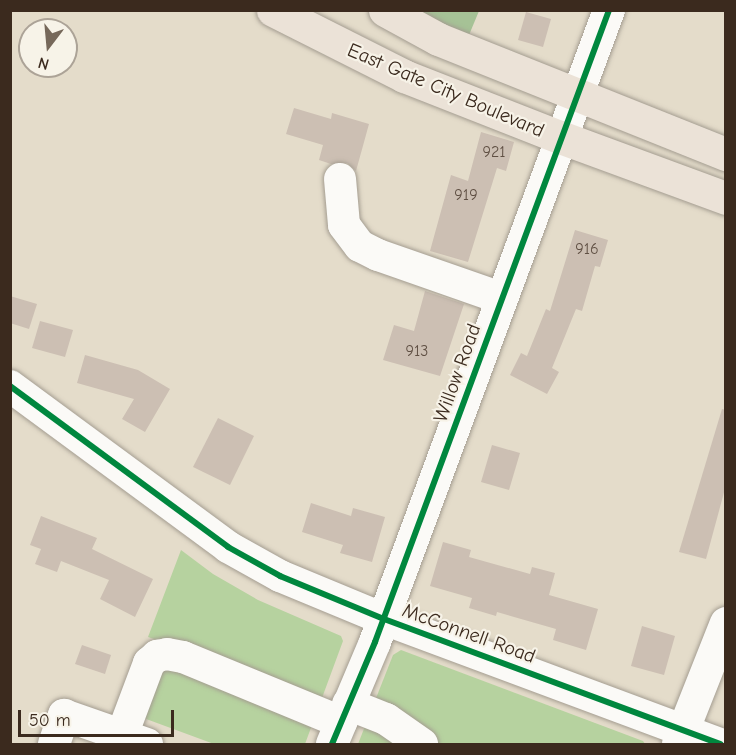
<!DOCTYPE html>
<style>
body{margin:0}
#map{position:relative;width:736px;height:755px;overflow:hidden;background:#e4dcca;font-family:"Comic Neue",sans-serif}
div>[style]{position:absolute}
.green>*{inset:0;background:#b6d29f}
.forest>*{inset:0;background:#a6c296}
.building>*{inset:0;background:#ccbfb3}
.roads{filter:drop-shadow(0 0 2px #a49d91) drop-shadow(0 0 2px #a49d91)}
.minor>*{height:32px;margin:-16px;padding:0 16px;transform-origin:16px;border-radius:16px;background:#fbfaf7}
.major>*{height:33px;margin:-16.5px;padding:0 16.5px;transform-origin:16.5px;border-radius:16.5px;background:#ebe2d7}
.cycleway>*{height:6px;margin:-3px;padding:0 3px;transform-origin:3px;border-radius:3px;background:#00873e}
span{translate:-50% -50%;white-space:nowrap;text-align:center;line-height:1.15;-webkit-text-stroke:4.5px #f7f3e8;paint-order:stroke}
.number-label{font-size:16px;color:#5f4f43}
.number-label span{-webkit-text-stroke-width:0}
.street-label{font-size:20px;color:#3b2a1e}
.frame{position:absolute;inset:0;border:12px solid #3b2a1e;pointer-events:none}
.north{position:absolute;left:18px;top:18px;width:60px;height:60px;box-sizing:border-box;background:#f7f3e8;border:2px solid #aca397;border-radius:50%;rotate:196deg;font-size:16px;font-weight:700;line-height:24px;text-align:center;color:#3b2a1e}
.north::after{content:'';display:block;margin:auto;width:21px;height:27px;background:#76685a;clip-path:polygon(50% 0,100% 100%,50% 72%,0 100%)}
.scale{position:absolute;left:18px;top:710px;width:156px;height:27px;box-sizing:border-box;border:3px solid #3b2a1e;border-top:0;padding-left:8px;font-size:18px;line-height:21px;white-space:nowrap;color:#3b2a1e;-webkit-text-stroke:4px #f7f3e8;paint-order:stroke}
</style>
<div id="map">
<div class="green">
<div style="clip-path:polygon(181px 550px,213px 574px,258px 600px,341px 636px,343px 641px,305px 744px,214px 744px,138px 716px,166px 643px,148px 637px)"></div>
<div style="clip-path:polygon(401px 650px,643px 741px,645px 744px,358px 744px,393px 655px)"></div>
</div>
<div class="forest">
<div style="clip-path:polygon(415px 11px,479px 11px,469px 35px)"></div>
</div>
<div class="building">
<div style="clip-path:polygon(526px 12px,551px 19px,543px 47px,518px 40px)"></div>
<div style="clip-path:polygon(294px 108px,331px 119px,332px 113px,369px 124px,356px 171px,347px 163px,331px 164px,319px 160px,323px 145px,286px 134px)"></div>
<div style="clip-path:polygon(481px 132px,514px 142px,506px 171px,497px 168px,468px 262px,430px 251px,451px 175px,468px 181px)"></div>
<div style="clip-path:polygon(575px 230px,608px 240px,600px 267px,595px 266px,582px 311px,576px 309px,552px 368px,559px 372px,547px 394px,510px 375px,521px 353px,527px 356px,546px 309px,550px 311px)"></div>
<div style="clip-path:polygon(425px 291px,464px 304px,440px 376px,383px 360px,394px 325px,414px 331px)"></div>
<div style="clip-path:polygon(10px 296px,37px 304px,29px 329px,10px 323px)"></div>
<div style="clip-path:polygon(40px 321px,73px 330px,65px 357px,32px 348px)"></div>
<div style="clip-path:polygon(85px 355px,138px 370px,170px 389px,145px 432px,122px 419px,134px 399px,77px 383px)"></div>
<div style="clip-path:polygon(722px 409px,726px 410px,726px 485px,706px 559px,679px 552px)"></div>
<div style="clip-path:polygon(218px 418px,254px 436px,230px 485px,193px 467px)"></div>
<div style="clip-path:polygon(492px 445px,520px 453px,509px 490px,481px 482px)"></div>
<div style="clip-path:polygon(311px 503px,351px 516px,353px 508px,385px 517px,372px 562px,340px 553px,343px 545px,302px 532px)"></div>
<div style="clip-path:polygon(41px 516px,97px 538px,92px 549px,153px 579px,135px 617px,100px 599px,109px 580px,61px 561px,57px 572px,35px 564px,41px 549px,30px 545px)"></div>
<div style="clip-path:polygon(443px 542px,471px 550px,469px 557px,530px 574px,532px 567px,555px 573px,549px 595px,598px 609px,586px 650px,553px 640px,556px 629px,497px 612px,496px 616px,469px 608px,472px 598px,430px 586px)"></div>
<div style="clip-path:polygon(642px 626px,675px 636px,664px 675px,631px 666px)"></div>
<div style="clip-path:polygon(82px 645px,111px 655px,105px 674px,75px 664px)"></div>
</div>
<div class="roads">
<div class="minor">
<div style="left:340px;top:179px;width:46px;rotate:85deg"></div>
<div style="left:344px;top:225px;width:26px;rotate:53deg"></div>
<div style="left:360px;top:246px;width:20px;rotate:27deg"></div>
<div style="left:378px;top:255px;width:130px;rotate:19.3deg"></div>
<div style="left:10px;top:386px;width:271px;rotate:36.4deg"></div>
<div style="left:228px;top:547px;width:60px;rotate:29.1deg"></div>
<div style="left:280px;top:576px;width:113px;rotate:22.5deg"></div>
<div style="left:384px;top:619px;width:359px;rotate:20.4deg"></div>
<div style="left:348px;top:704px;width:41px;rotate:21.5deg"></div>
<div style="left:386px;top:719px;width:44px;rotate:34.8deg"></div>
<div style="left:122px;top:735px;width:77px;rotate:-69.4deg"></div>
<div style="left:149px;top:663px;width:11px;rotate:-41deg"></div>
<div style="left:157px;top:656px;width:10px;rotate:-11deg"></div>
<div style="left:167px;top:654px;width:16px;rotate:11deg"></div>
<div style="left:183px;top:657px;width:171px;rotate:22.4deg"></div>
<div style="left:54px;top:744px;width:31px;rotate:-71deg"></div>
<div style="left:64px;top:715px;width:88px;rotate:19.3deg"></div>
<div style="left:332px;top:744px;width:111px;rotate:-67.1deg"></div>
<div style="left:375px;top:642px;width:674px;rotate:-69.68deg"></div>
<div style="left:678px;top:744px;width:130px;rotate:-68.4deg"></div>
</div>
<div class="major">
<div style="left:273px;top:10px;width:147px;rotate:26.7deg"></div>
<div style="left:404px;top:76px;width:168px;rotate:21.4deg"></div>
<div style="left:560px;top:137px;width:177px;rotate:20.2deg"></div>
<div style="left:385px;top:10px;width:60px;rotate:28.7deg"></div>
<div style="left:438px;top:39px;width:310px;rotate:21.8deg"></div>
</div>
</div>
<div class="cycleway">
<div style="left:10px;top:386px;width:271px;rotate:36.4deg"></div>
<div style="left:228px;top:547px;width:60px;rotate:29.1deg"></div>
<div style="left:280px;top:576px;width:113px;rotate:22.5deg"></div>
<div style="left:384px;top:619px;width:359px;rotate:20.4deg"></div>
<div style="left:332px;top:744px;width:111px;rotate:-67.1deg"></div>
<div style="left:375px;top:642px;width:674px;rotate:-69.68deg"></div>
</div>
<div class="number-label">
<span style="left:494px;top:152px">921</span>
<span style="left:466px;top:195px">919</span>
<span style="left:587px;top:249px">916</span>
<span style="left:417px;top:351px">913</span>
</div>
<div class="street-label">
<span style="left:446px;top:90px;rotate:23deg">East Gate City Boulevard</span>
<span style="left:457px;top:373px;rotate:-70deg">Willow Road</span>
<span style="left:469px;top:633px;rotate:20deg">McConnell Road</span>
</div>
<div class="frame"></div>
<div class="north">N</div>
<div class="scale">50 m</div>
</div>
